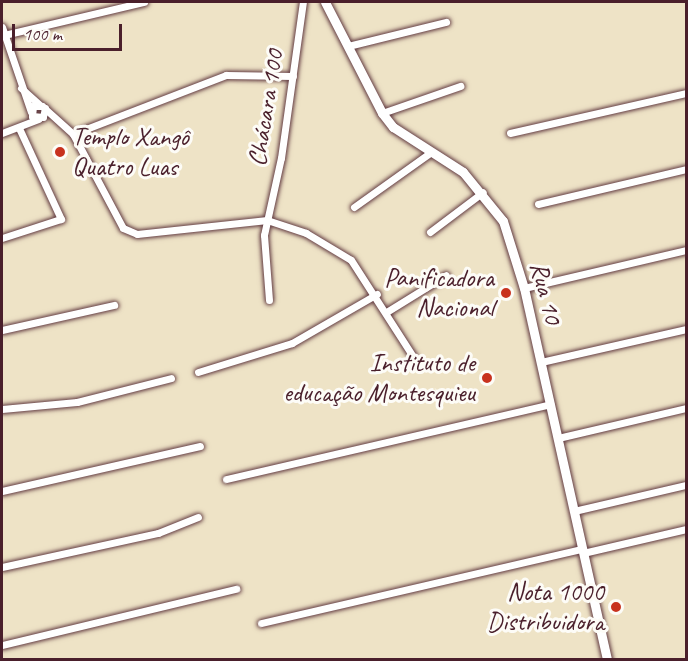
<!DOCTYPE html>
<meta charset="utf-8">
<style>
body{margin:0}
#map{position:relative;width:688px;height:661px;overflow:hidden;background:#eee3c6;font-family:Caveat,sans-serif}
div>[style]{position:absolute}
.roads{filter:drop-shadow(0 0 2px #633c42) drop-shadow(0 0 2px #633c42)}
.street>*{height:7px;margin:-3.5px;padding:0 3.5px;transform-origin:3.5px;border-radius:3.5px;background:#fff}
.secondary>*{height:9px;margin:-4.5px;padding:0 4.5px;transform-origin:4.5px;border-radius:4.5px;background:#fff}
.dots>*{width:16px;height:16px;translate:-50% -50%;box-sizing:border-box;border:3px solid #fdfcf7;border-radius:50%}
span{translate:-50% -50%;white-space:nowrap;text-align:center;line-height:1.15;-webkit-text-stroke:6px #fdfcf7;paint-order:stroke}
.street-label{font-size:26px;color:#4a1f2b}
.poi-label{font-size:26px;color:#4a1f2b}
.left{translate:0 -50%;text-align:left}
.right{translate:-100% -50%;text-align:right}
.frame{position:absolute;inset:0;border:3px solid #4a1f2b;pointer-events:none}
.scale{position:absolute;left:12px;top:24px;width:110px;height:27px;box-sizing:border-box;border:3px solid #4a1f2b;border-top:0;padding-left:8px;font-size:18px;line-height:21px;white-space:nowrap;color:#4a1f2b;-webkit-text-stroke:4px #fdfcf7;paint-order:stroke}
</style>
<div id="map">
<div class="roads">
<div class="street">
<div style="left:2px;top:27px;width:90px;rotate:71.2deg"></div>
<div style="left:4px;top:35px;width:144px;rotate:-13.3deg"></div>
<div style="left:348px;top:46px;width:101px;rotate:-13.8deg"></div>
<div style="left:21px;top:88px;width:24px;rotate:42deg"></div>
<div style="left:45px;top:108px;width:9px;rotate:103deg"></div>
<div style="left:43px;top:117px;width:11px;rotate:-175deg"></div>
<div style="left:32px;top:116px;width:10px;rotate:-84deg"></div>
<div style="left:33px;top:106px;width:9px"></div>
<div style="left:42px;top:106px;width:42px;rotate:42.1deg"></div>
<div style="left:73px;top:134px;width:106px;rotate:62deg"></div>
<div style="left:123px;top:228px;width:15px;rotate:23deg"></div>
<div style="left:137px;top:234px;width:131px;rotate:-6.1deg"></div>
<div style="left:267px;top:220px;width:41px;rotate:18.4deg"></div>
<div style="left:306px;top:233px;width:52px;rotate:31deg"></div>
<div style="left:351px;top:260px;width:117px;rotate:57.3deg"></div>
<div style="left:382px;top:113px;width:83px;rotate:-19.1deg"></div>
<div style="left:2px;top:133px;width:39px;rotate:-21deg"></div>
<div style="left:510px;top:133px;width:180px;rotate:-12.8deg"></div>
<div style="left:73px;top:134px;width:164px;rotate:-21.1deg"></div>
<div style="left:226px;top:75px;width:67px;rotate:0.9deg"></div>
<div style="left:538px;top:204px;width:152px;rotate:-13.3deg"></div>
<div style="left:354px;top:207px;width:95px;rotate:-35.5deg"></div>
<div style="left:430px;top:232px;width:66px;rotate:-37deg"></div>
<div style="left:2px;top:238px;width:62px;rotate:-17.9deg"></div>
<div style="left:61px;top:219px;width:100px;rotate:-114.8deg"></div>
<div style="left:524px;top:288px;width:166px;rotate:-13.2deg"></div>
<div style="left:269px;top:300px;width:65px;rotate:-94.4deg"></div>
<div style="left:264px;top:235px;width:79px;rotate:-77.6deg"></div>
<div style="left:281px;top:158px;width:158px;rotate:-82deg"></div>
<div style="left:388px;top:311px;width:68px;rotate:-31.8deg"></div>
<div style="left:2px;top:330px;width:115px;rotate:-12.6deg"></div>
<div style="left:541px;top:362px;width:149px;rotate:-12.8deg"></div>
<div style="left:198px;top:372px;width:98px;rotate:-17.1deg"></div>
<div style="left:292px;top:343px;width:98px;rotate:-30deg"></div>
<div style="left:2px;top:409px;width:75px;rotate:-5.3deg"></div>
<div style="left:77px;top:402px;width:97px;rotate:-14.3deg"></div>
<div style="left:558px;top:438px;width:131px;rotate:-13.2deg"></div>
<div style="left:226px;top:479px;width:333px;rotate:-13deg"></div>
<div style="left:2px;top:491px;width:203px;rotate:-12.8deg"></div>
<div style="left:574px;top:511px;width:115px;rotate:-13.1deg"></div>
<div style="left:583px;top:553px;width:106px;rotate:-13.1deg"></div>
<div style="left:2px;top:567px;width:160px;rotate:-12.3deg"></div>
<div style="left:158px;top:533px;width:43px;rotate:-21.8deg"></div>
<div style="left:261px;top:623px;width:329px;rotate:-13deg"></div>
<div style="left:2px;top:645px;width:241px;rotate:-13.5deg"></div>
</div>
<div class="secondary">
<div style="left:325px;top:2px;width:125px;rotate:62.8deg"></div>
<div style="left:382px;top:113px;width:18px;rotate:52deg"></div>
<div style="left:393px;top:127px;width:83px;rotate:32.7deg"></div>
<div style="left:463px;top:172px;width:63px;rotate:50.8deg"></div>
<div style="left:503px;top:221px;width:70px;rotate:72.6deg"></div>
<div style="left:524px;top:288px;width:381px;rotate:77.4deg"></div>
</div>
</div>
<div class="dots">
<div style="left:60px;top:152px;background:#c8321e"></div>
<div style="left:506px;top:293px;background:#c8321e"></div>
<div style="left:487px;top:378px;background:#c8321e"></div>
<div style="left:616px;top:607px;background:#c8321e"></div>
</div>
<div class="street-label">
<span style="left:266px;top:108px;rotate:-81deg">Chácara 100</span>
<span style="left:546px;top:293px;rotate:76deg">Rua 10</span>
</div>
<div class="poi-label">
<span class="left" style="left:72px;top:152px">Templo Xangô<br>Quatro Luas</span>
<span class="right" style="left:494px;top:293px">Panificadora<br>Nacional</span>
<span class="right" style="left:475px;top:378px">Instituto de<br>educação Montesquieu</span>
<span class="right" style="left:604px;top:607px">Nota 1000<br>Distribuidora</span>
</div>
<div class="frame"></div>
<div class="scale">100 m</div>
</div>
